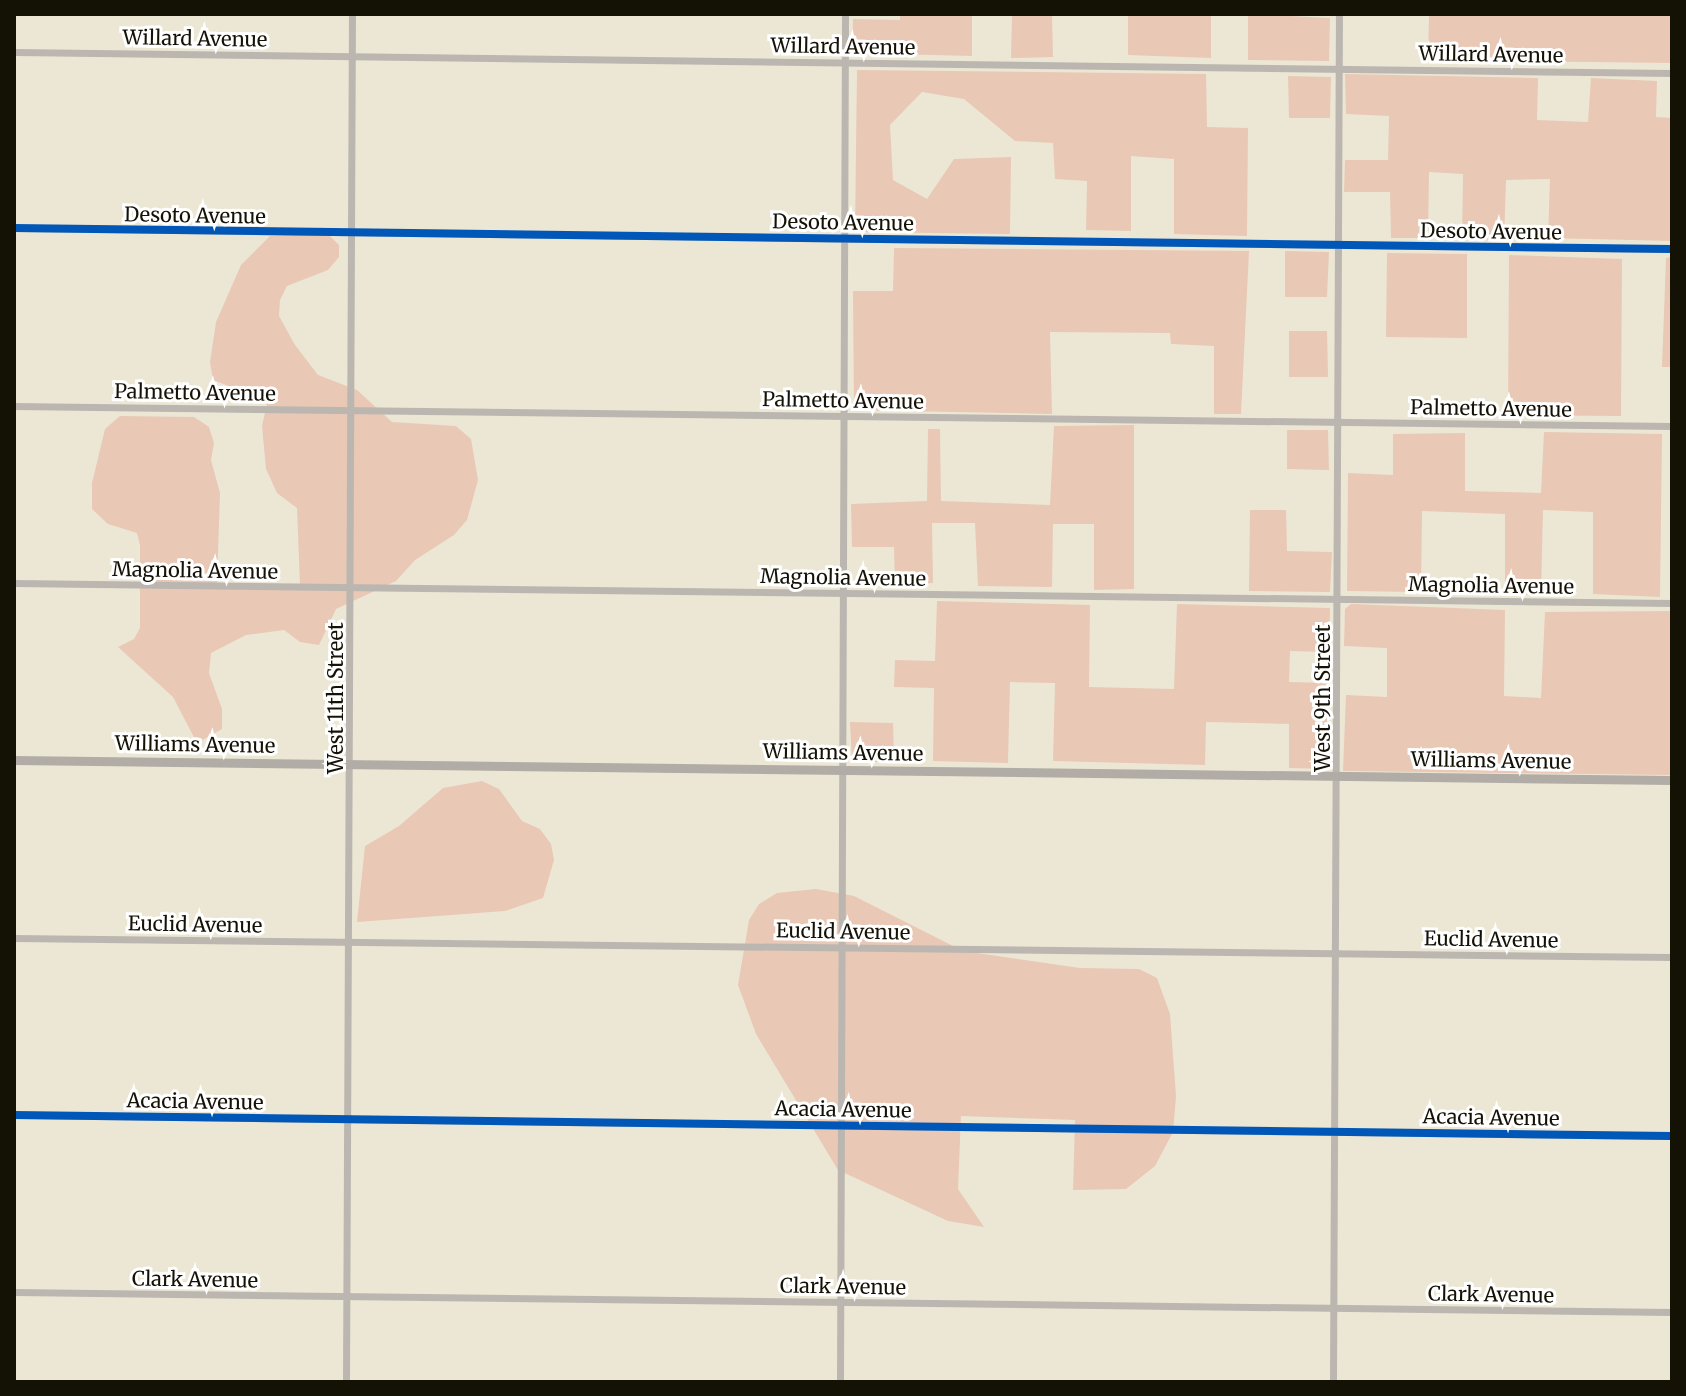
<!DOCTYPE html>
<style>
body{margin:0}
#map{position:relative;width:1686px;height:1396px;overflow:hidden;background:#ece7d4;font-family:Merriweather,serif}
div>[style]{position:absolute}
.green>*{inset:0;background:#e9c8b6}
.street>*{height:7px;margin:-3.5px;padding:0 3.5px;transform-origin:3.5px;border-radius:3.5px;background:#bbb7b0}
.secondary>*{height:9px;margin:-4.5px;padding:0 4.5px;transform-origin:4.5px;border-radius:4.5px;background:#b1aca5}
.cycleway>*{height:8px;margin:-4px;padding:0 4px;transform-origin:4px;border-radius:4px;background:#0057b8}
span{translate:-50% -50%;white-space:nowrap;text-align:center;line-height:1.15;-webkit-text-stroke:6px #fff;paint-order:stroke}
.street-label{font-size:20px;color:#141105}
.frame{position:absolute;inset:0;border:16px solid #141105;pointer-events:none}
</style>
<div id="map">
<div class="green">
<div style="clip-path:polygon(900px 14px,972px 14px,972px 56px,852px 53px,853px 19px,900px 20px)"></div>
<div style="clip-path:polygon(1012px 14px,1052px 14px,1053px 57px,1011px 58px)"></div>
<div style="clip-path:polygon(1128px 14px,1211px 14px,1211px 58px,1128px 55px)"></div>
<div style="clip-path:polygon(1248px 14px,1330px 18px,1329px 61px,1248px 60px)"></div>
<div style="clip-path:polygon(1429px 14px,1672px 14px,1672px 63px,1428px 60px)"></div>
<div style="clip-path:polygon(857px 70px,1206px 74px,1207px 127px,1248px 128px,1247px 236px,1174px 234px,1174px 159px,1131px 156px,1131px 231px,1086px 230px,1087px 181px,1055px 179px,1053px 143px,1015px 141px,964px 99px,922px 92px,890px 125px,893px 180px,927px 199px,954px 159px,1011px 157px,1010px 234px,855px 232px)"></div>
<div style="clip-path:polygon(1345px 74px,1538px 78px,1537px 120px,1588px 122px,1591px 78px,1657px 81px,1656px 117px,1672px 118px,1672px 241px,1548px 238px,1550px 179px,1506px 180px,1504px 240px,1462px 239px,1463px 174px,1429px 172px,1428px 238px,1391px 238px,1390px 192px,1344px 192px,1345px 160px,1388px 160px,1389px 116px,1346px 114px)"></div>
<div style="clip-path:polygon(1288px 76px,1331px 77px,1330px 118px,1289px 118px)"></div>
<div style="clip-path:polygon(305px 235px,329px 235px,339px 245px,339px 257px,328px 270px,287px 286px,280px 300px,279px 316px,295px 345px,318px 375px,357px 390px,392px 422px,456px 426px,471px 439px,478px 480px,467px 520px,454px 535px,415px 560px,396px 581px,336px 609px,319px 645px,300px 642px,284px 630px,246px 635px,211px 653px,209px 673px,222px 709px,222px 729px,197px 743px,173px 697px,118px 647px,134px 639px,140px 628px,140px 545px,137px 533px,108px 524px,92px 509px,92px 483px,105px 429px,120px 416px,194px 417px,209px 427px,214px 443px,211px 460px,220px 493px,217px 584px,300px 585px,297px 508px,277px 493px,266px 469px,262px 426px,269px 395px,252px 395px,213px 380px,210px 362px,216px 322px,241px 265px,270px 236px)"></div>
<div style="clip-path:polygon(894px 248px,1249px 251px,1241px 414px,1214px 414px,1214px 346px,1171px 344px,1170px 333px,1050px 332px,1052px 414px,854px 410px,853px 291px,893px 291px)"></div>
<div style="clip-path:polygon(1285px 251px,1329px 252px,1327px 297px,1285px 297px)"></div>
<div style="clip-path:polygon(1387px 253px,1467px 254px,1467px 338px,1386px 337px)"></div>
<div style="clip-path:polygon(1509px 255px,1622px 259px,1621px 416px,1508px 415px)"></div>
<div style="clip-path:polygon(1672px 257px,1672px 367px,1662px 367px,1666px 258px)"></div>
<div style="clip-path:polygon(1289px 331px,1327px 331px,1328px 377px,1289px 377px)"></div>
<div style="clip-path:polygon(1134px 425px,1134px 589px,1094px 590px,1094px 524px,1053px 524px,1052px 587px,978px 586px,975px 523px,932px 523px,933px 583px,895px 584px,894px 547px,852px 547px,851px 504px,927px 501px,928px 429px,940px 429px,941px 501px,1050px 505px,1054px 426px)"></div>
<div style="clip-path:polygon(1287px 430px,1328px 430px,1329px 470px,1287px 469px)"></div>
<div style="clip-path:polygon(1544px 432px,1662px 434px,1660px 597px,1593px 594px,1593px 512px,1543px 510px,1541px 594px,1505px 595px,1505px 514px,1422px 511px,1421px 592px,1347px 591px,1348px 473px,1393px 475px,1393px 434px,1465px 433px,1465px 491px,1541px 493px)"></div>
<div style="clip-path:polygon(1250px 510px,1286px 510px,1287px 551px,1332px 552px,1330px 592px,1249px 591px)"></div>
<div style="clip-path:polygon(937px 601px,1090px 605px,1089px 687px,1174px 689px,1177px 604px,1330px 608px,1329px 652px,1290px 651px,1289px 682px,1327px 683px,1327px 769px,1289px 768px,1289px 724px,1206px 722px,1205px 765px,1053px 761px,1055px 683px,1010px 682px,1008px 763px,933px 761px,934px 688px,894px 687px,895px 660px,935px 661px)"></div>
<div style="clip-path:polygon(1351px 604px,1505px 610px,1504px 696px,1541px 698px,1545px 612px,1672px 611px,1672px 775px,1343px 771px,1346px 695px,1387px 697px,1387px 648px,1344px 646px,1345px 609px)"></div>
<div style="clip-path:polygon(850px 722px,893px 723px,894px 762px,852px 762px)"></div>
<div style="clip-path:polygon(482px 781px,499px 789px,522px 821px,540px 829px,551px 844px,554px 860px,543px 898px,505px 911px,357px 922px,365px 846px,399px 826px,443px 788px)"></div>
<div style="clip-path:polygon(816px 889px,854px 896px,963px 951px,1080px 968px,1139px 969px,1157px 978px,1170px 1014px,1176px 1096px,1173px 1132px,1155px 1166px,1126px 1189px,1073px 1190px,1075px 1120px,961px 1116px,958px 1189px,984px 1227px,948px 1221px,838px 1170px,756px 1034px,738px 985px,749px 920px,759px 904px,777px 893px)"></div>
</div>
<div class="street">
<div style="left:14px;top:52px;width:1658px;rotate:0.73deg"></div>
<div style="left:14px;top:228px;width:1658px;rotate:0.73deg"></div>
<div style="left:14px;top:406px;width:1658px;rotate:0.69deg"></div>
<div style="left:14px;top:583px;width:1658px;rotate:0.69deg"></div>
<div style="left:14px;top:938px;width:1658px;rotate:0.66deg"></div>
<div style="left:14px;top:1115px;width:1658px;rotate:0.73deg"></div>
<div style="left:14px;top:1292px;width:1658px;rotate:0.69deg"></div>
<div style="left:346px;top:1382px;width:1368px;rotate:-89.75deg"></div>
<div style="left:840px;top:1382px;width:1368px;rotate:-89.79deg"></div>
<div style="left:1333px;top:1382px;width:1368px;rotate:-89.75deg"></div>
</div>
<div class="secondary">
<div style="left:14px;top:760px;width:1658px;rotate:0.69deg"></div>
</div>
<div class="cycleway">
<div style="left:14px;top:228px;width:1658px;rotate:0.73deg"></div>
<div style="left:14px;top:1115px;width:1658px;rotate:0.73deg"></div>
</div>
<div class="street-label">
<span style="left:195px;top:38px;rotate:1deg">Willard Avenue</span>
<span style="left:843px;top:46px;rotate:1deg">Willard Avenue</span>
<span style="left:1491px;top:54px;rotate:1deg">Willard Avenue</span>
<span style="left:195px;top:215px;rotate:1deg">Desoto Avenue</span>
<span style="left:843px;top:222px;rotate:1deg">Desoto Avenue</span>
<span style="left:1491px;top:231px;rotate:1deg">Desoto Avenue</span>
<span style="left:195px;top:392px;rotate:1deg">Palmetto Avenue</span>
<span style="left:843px;top:400px;rotate:1deg">Palmetto Avenue</span>
<span style="left:1491px;top:408px;rotate:1deg">Palmetto Avenue</span>
<span style="left:195px;top:570px;rotate:1deg">Magnolia Avenue</span>
<span style="left:843px;top:577px;rotate:1deg">Magnolia Avenue</span>
<span style="left:1491px;top:585px;rotate:1deg">Magnolia Avenue</span>
<span style="left:335px;top:698px;rotate:-90deg">West 11th Street</span>
<span style="left:1322px;top:698px;rotate:-90deg">West 9th Street</span>
<span style="left:195px;top:744px;rotate:1deg">Williams Avenue</span>
<span style="left:843px;top:752px;rotate:1deg">Williams Avenue</span>
<span style="left:1491px;top:760px;rotate:1deg">Williams Avenue</span>
<span style="left:195px;top:924px;rotate:1deg">Euclid Avenue</span>
<span style="left:843px;top:931px;rotate:1deg">Euclid Avenue</span>
<span style="left:1491px;top:939px;rotate:1deg">Euclid Avenue</span>
<span style="left:195px;top:1101px;rotate:1deg">Acacia Avenue</span>
<span style="left:843px;top:1109px;rotate:1deg">Acacia Avenue</span>
<span style="left:1491px;top:1117px;rotate:1deg">Acacia Avenue</span>
<span style="left:195px;top:1279px;rotate:1deg">Clark Avenue</span>
<span style="left:843px;top:1286px;rotate:1deg">Clark Avenue</span>
<span style="left:1491px;top:1294px;rotate:1deg">Clark Avenue</span>
</div>
<div class="frame"></div>
</div>
